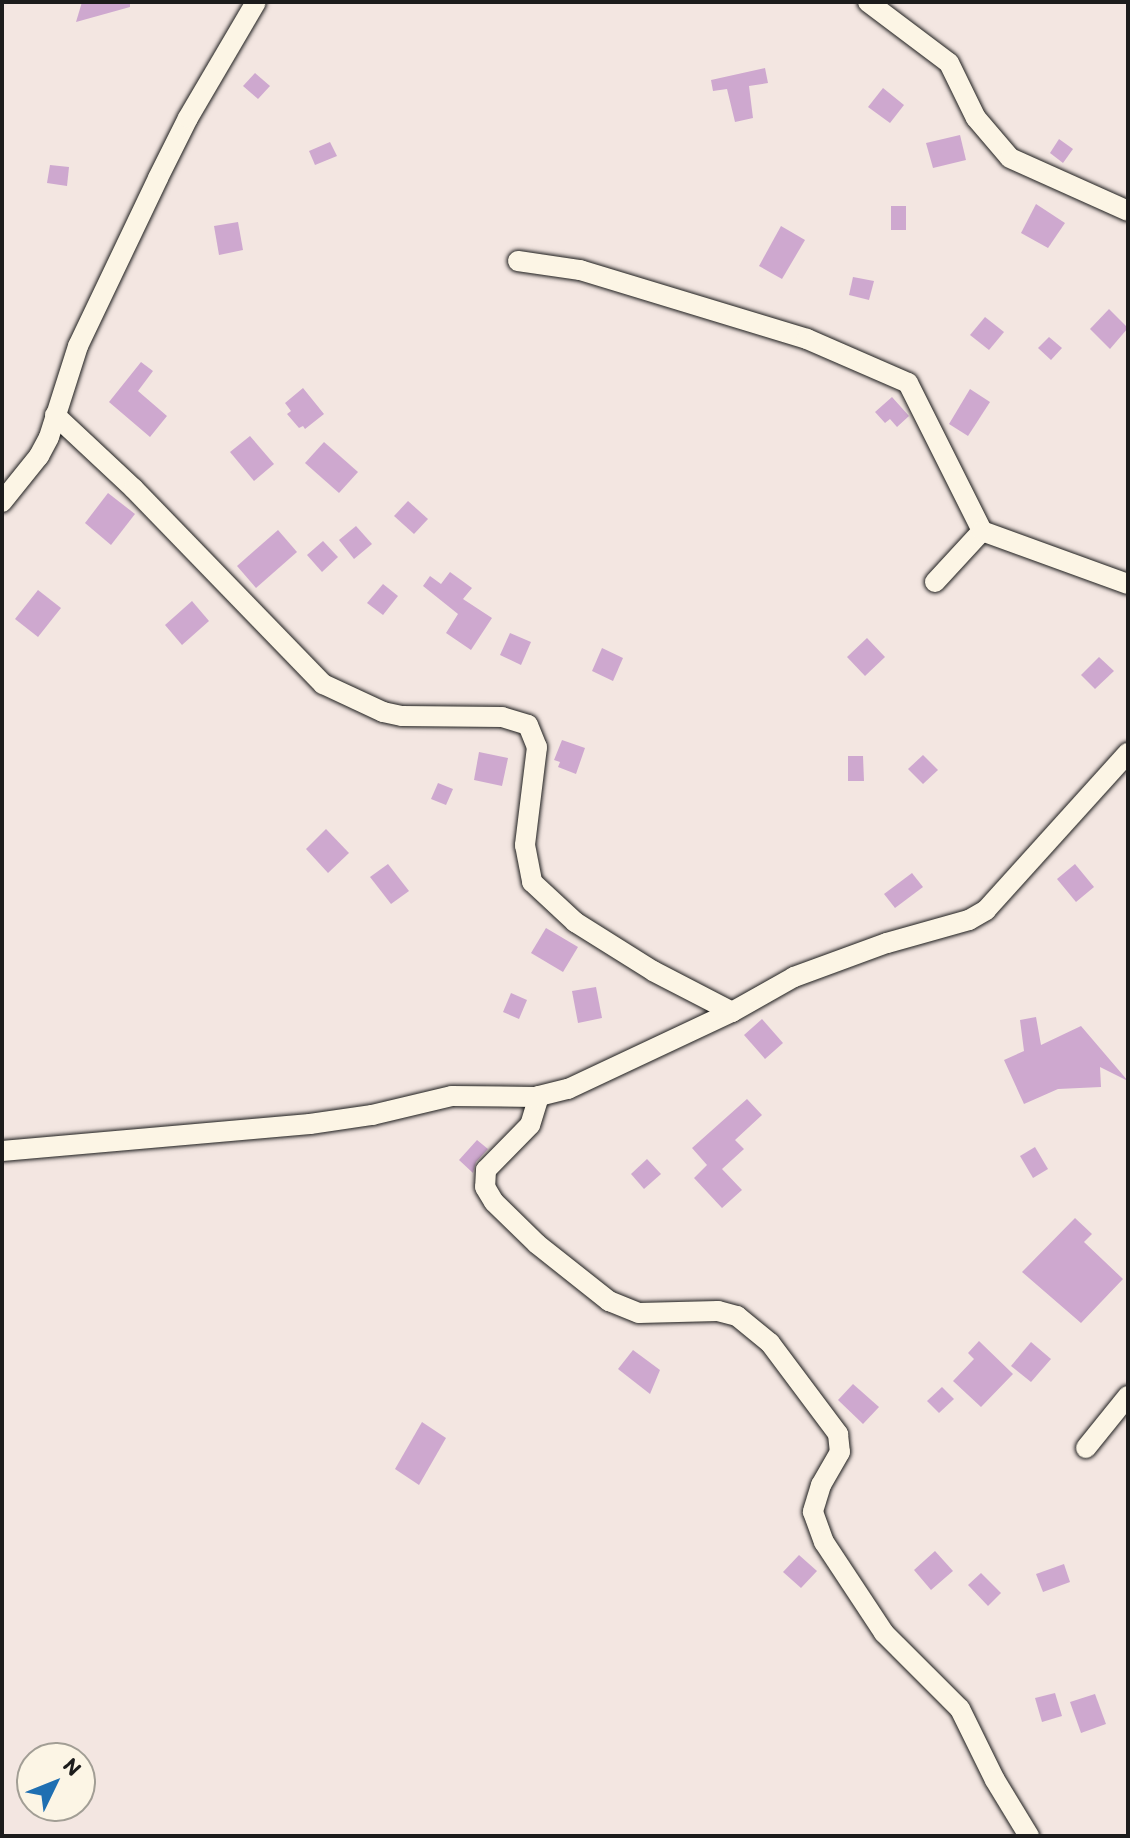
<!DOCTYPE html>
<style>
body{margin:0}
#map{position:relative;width:1130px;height:1838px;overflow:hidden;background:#f3e6e1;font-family:Itim,sans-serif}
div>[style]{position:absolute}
.building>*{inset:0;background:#cea8cf}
.roads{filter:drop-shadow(0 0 2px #1c1c1c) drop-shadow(0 0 2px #1c1c1c)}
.minor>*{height:20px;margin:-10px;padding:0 10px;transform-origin:10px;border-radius:10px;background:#fcf5e5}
span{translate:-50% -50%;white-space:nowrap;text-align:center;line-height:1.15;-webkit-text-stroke:6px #fcf5e5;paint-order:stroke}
.frame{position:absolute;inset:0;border:4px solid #1c1c1c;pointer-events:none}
.north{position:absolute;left:16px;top:1742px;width:80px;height:80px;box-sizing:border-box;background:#fcf5e5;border:2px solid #a29e95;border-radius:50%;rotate:47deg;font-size:22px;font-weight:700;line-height:32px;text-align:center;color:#1c1c1c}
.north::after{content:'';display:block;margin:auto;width:28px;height:36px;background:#1f6fb2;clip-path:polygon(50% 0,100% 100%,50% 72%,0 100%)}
</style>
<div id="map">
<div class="building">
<div style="clip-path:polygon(82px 2px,130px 2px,130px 7px,76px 22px)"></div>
<div style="clip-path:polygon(765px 68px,768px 83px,749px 86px,753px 118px,735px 122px,727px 89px,713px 91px,711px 80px)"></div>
<div style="clip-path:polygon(255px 73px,270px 86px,258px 99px,243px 86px)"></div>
<div style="clip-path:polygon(883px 88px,904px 105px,890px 123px,868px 107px)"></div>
<div style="clip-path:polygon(960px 135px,966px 160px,933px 168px,926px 143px)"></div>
<div style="clip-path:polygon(1059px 139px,1073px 149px,1063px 163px,1050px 153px)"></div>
<div style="clip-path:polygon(330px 142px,337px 156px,315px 165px,309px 151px)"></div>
<div style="clip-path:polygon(50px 165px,69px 167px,67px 186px,47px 183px)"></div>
<div style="clip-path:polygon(1036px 204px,1065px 223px,1048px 248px,1021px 233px)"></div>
<div style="clip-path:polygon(891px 206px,906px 206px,906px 230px,891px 230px)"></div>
<div style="clip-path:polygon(238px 222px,243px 250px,219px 255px,214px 226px)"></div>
<div style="clip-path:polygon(781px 226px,805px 240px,782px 279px,759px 266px)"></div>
<div style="clip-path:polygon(853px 277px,874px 281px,869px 300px,849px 295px)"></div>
<div style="clip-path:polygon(1109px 309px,1128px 328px,1110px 349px,1090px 329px)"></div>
<div style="clip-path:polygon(985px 317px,1004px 332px,989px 350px,970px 335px)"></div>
<div style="clip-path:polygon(1049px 337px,1062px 348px,1051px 360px,1038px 348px)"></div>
<div style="clip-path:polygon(141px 362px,153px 371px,138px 391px,167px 416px,150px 437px,109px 402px)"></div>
<div style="clip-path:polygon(303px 388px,324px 414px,305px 429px,303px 426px,299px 428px,287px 414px,291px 411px,285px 403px)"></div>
<div style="clip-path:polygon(970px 389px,990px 402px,968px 436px,949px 424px)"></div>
<div style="clip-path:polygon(892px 397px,909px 416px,897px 427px,890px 419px,885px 423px,875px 412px)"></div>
<div style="clip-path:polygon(250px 436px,274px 464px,254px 481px,230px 452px)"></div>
<div style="clip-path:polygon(324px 442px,358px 472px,339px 493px,305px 463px)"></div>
<div style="clip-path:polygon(108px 493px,135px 514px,111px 545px,85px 523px)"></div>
<div style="clip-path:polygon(408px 501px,428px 519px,414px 534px,394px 516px)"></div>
<div style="clip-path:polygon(356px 526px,372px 544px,354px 559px,339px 540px)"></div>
<div style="clip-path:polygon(278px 530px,297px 552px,256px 588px,237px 566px)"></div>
<div style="clip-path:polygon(323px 541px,338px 557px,322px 572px,307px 555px)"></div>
<div style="clip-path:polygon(450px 572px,472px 588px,463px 599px,492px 618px,471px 650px,446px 633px,458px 614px,423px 586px,430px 576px,441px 584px)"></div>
<div style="clip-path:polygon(383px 584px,398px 596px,383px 615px,367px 603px)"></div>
<div style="clip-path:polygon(38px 590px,61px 608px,38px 637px,15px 619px)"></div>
<div style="clip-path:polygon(192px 601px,209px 621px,182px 645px,165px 625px)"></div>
<div style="clip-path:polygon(510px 633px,531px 642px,521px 665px,500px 655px)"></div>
<div style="clip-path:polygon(867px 638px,885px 657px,865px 676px,847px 657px)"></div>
<div style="clip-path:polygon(602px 648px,623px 658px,613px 681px,592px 671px)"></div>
<div style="clip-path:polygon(1099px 657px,1114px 671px,1095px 689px,1081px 675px)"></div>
<div style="clip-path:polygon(562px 740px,585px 748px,576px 774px,558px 767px,560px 762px,554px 760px)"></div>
<div style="clip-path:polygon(479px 752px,508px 758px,502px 786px,474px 780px)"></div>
<div style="clip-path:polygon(923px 755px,938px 770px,923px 784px,908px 769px)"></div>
<div style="clip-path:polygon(848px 756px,863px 756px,864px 781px,848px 781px)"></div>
<div style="clip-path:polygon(438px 783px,453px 789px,446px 805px,431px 799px)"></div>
<div style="clip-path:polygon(326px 829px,349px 853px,328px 873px,306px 849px)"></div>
<div style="clip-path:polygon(388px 864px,409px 891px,391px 904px,370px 877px)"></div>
<div style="clip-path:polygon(1075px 864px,1094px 887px,1076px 902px,1057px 879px)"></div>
<div style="clip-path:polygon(912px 873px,923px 887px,895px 908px,884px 894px)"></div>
<div style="clip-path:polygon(546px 928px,578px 947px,563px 972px,531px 953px)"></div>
<div style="clip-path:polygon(596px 987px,602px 1018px,578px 1023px,572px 991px)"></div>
<div style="clip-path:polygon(511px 993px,527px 1000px,519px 1019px,503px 1012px)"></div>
<div style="clip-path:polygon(1036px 1017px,1041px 1045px,1081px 1026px,1128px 1081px,1100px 1067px,1101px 1087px,1058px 1089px,1024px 1104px,1004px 1060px,1024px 1051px,1020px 1020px)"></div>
<div style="clip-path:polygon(762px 1019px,783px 1043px,765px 1059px,744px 1035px)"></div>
<div style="clip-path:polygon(747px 1099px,762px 1115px,735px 1140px,744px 1149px,722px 1169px,742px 1190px,722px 1208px,694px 1178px,707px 1165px,692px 1148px)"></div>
<div style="clip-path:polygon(477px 1140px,488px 1149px,476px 1162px,473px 1173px,459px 1160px)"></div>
<div style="clip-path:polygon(1035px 1147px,1048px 1169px,1033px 1178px,1020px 1156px)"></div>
<div style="clip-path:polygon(647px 1159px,661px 1174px,644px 1189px,631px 1174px)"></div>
<div style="clip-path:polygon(1075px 1218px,1092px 1234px,1084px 1242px,1123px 1279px,1081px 1323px,1022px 1272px)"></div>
<div style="clip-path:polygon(979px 1341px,1013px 1374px,981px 1407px,953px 1381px,974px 1359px,968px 1353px)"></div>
<div style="clip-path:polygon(1031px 1342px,1051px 1359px,1031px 1382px,1011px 1366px)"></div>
<div style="clip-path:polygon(633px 1350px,660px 1370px,650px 1394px,618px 1369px)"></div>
<div style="clip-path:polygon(853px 1384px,879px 1407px,863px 1424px,838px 1400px)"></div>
<div style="clip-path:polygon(942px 1387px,954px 1399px,939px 1413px,927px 1401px)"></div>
<div style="clip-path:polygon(422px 1422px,446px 1438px,419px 1485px,395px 1469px)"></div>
<div style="clip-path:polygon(935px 1551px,953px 1571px,931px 1590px,914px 1570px)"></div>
<div style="clip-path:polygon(799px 1555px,817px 1571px,801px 1588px,783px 1572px)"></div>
<div style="clip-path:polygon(1064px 1564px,1070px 1582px,1043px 1592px,1036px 1574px)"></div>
<div style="clip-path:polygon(981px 1573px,1001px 1593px,988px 1606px,968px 1585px)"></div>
<div style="clip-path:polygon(1055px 1693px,1062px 1716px,1042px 1722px,1035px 1698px)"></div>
<div style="clip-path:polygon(1095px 1694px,1106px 1724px,1081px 1733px,1070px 1702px)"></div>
</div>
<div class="roads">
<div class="minor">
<div style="left:868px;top:2px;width:101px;rotate:37deg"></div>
<div style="left:949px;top:63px;width:61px;rotate:63.9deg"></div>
<div style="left:976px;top:118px;width:52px;rotate:49.6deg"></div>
<div style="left:1010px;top:158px;width:129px;rotate:24.2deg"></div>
<div style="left:518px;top:261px;width:63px;rotate:8.3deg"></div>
<div style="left:580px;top:270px;width:237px;rotate:16.9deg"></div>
<div style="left:807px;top:339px;width:110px;rotate:23.5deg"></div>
<div style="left:908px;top:383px;width:165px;rotate:63.4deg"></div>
<div style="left:55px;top:415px;width:108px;rotate:43.1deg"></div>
<div style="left:134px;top:489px;width:272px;rotate:45.9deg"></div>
<div style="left:323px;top:684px;width:66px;rotate:25deg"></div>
<div style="left:383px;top:712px;width:19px;rotate:12deg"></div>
<div style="left:402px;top:716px;width:100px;rotate:0.6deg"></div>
<div style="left:502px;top:717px;width:27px;rotate:17deg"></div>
<div style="left:528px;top:725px;width:24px;rotate:68deg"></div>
<div style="left:537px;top:747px;width:99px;rotate:97deg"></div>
<div style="left:525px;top:845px;width:38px;rotate:79deg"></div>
<div style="left:532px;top:882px;width:59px;rotate:42.9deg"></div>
<div style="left:575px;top:922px;width:92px;rotate:32.1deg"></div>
<div style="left:653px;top:971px;width:89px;rotate:27.4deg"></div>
<div style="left:2px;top:502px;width:59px;rotate:-51.2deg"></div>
<div style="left:39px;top:456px;width:21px;rotate:-62deg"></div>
<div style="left:49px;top:437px;width:96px;rotate:-72.3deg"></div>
<div style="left:78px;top:346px;width:186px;rotate:-64.5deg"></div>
<div style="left:158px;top:178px;width:67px;rotate:-63.4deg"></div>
<div style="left:188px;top:118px;width:134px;rotate:-59.6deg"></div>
<div style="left:935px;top:582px;width:69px;rotate:-47.3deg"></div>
<div style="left:982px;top:531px;width:155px;rotate:20deg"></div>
<div style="left:539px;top:1096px;width:30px;rotate:107deg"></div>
<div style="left:530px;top:1125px;width:63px;rotate:134.4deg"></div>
<div style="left:486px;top:1170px;width:17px;rotate:93deg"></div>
<div style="left:485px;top:1187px;width:17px;rotate:59deg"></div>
<div style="left:494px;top:1202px;width:60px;rotate:44.3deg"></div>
<div style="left:537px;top:1244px;width:92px;rotate:38.4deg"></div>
<div style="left:609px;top:1301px;width:32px;rotate:22deg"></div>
<div style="left:639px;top:1313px;width:79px;rotate:-1.5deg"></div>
<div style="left:718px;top:1311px;width:20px;rotate:15deg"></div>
<div style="left:737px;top:1316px;width:43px;rotate:39.3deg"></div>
<div style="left:770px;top:1343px;width:114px;rotate:53.2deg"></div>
<div style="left:838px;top:1434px;width:18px;rotate:84deg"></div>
<div style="left:840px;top:1452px;width:38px;rotate:120deg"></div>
<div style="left:821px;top:1485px;width:28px;rotate:107deg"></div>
<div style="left:813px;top:1512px;width:32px;rotate:70deg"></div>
<div style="left:824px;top:1542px;width:109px;rotate:56.6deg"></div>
<div style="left:884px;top:1633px;width:107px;rotate:45deg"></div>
<div style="left:960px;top:1709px;width:79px;rotate:63.8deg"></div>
<div style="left:995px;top:1780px;width:66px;rotate:58.7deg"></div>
<div style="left:2px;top:1151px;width:309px;rotate:-5deg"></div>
<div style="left:310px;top:1124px;width:63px;rotate:-8.3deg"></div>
<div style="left:372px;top:1115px;width:82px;rotate:-13.4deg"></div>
<div style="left:452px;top:1096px;width:83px;rotate:0.7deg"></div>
<div style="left:535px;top:1097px;width:34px;rotate:-14deg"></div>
<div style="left:568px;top:1089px;width:181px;rotate:-25.2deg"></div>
<div style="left:732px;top:1012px;width:71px;rotate:-29.4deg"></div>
<div style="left:794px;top:977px;width:99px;rotate:-20.1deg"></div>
<div style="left:887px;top:943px;width:85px;rotate:-15.7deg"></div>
<div style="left:969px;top:920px;width:20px;rotate:-30deg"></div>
<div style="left:986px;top:910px;width:212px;rotate:-47.9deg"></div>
<div style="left:1086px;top:1448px;width:67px;rotate:-51.1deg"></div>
</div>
</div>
<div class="frame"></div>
<div class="north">N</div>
</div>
